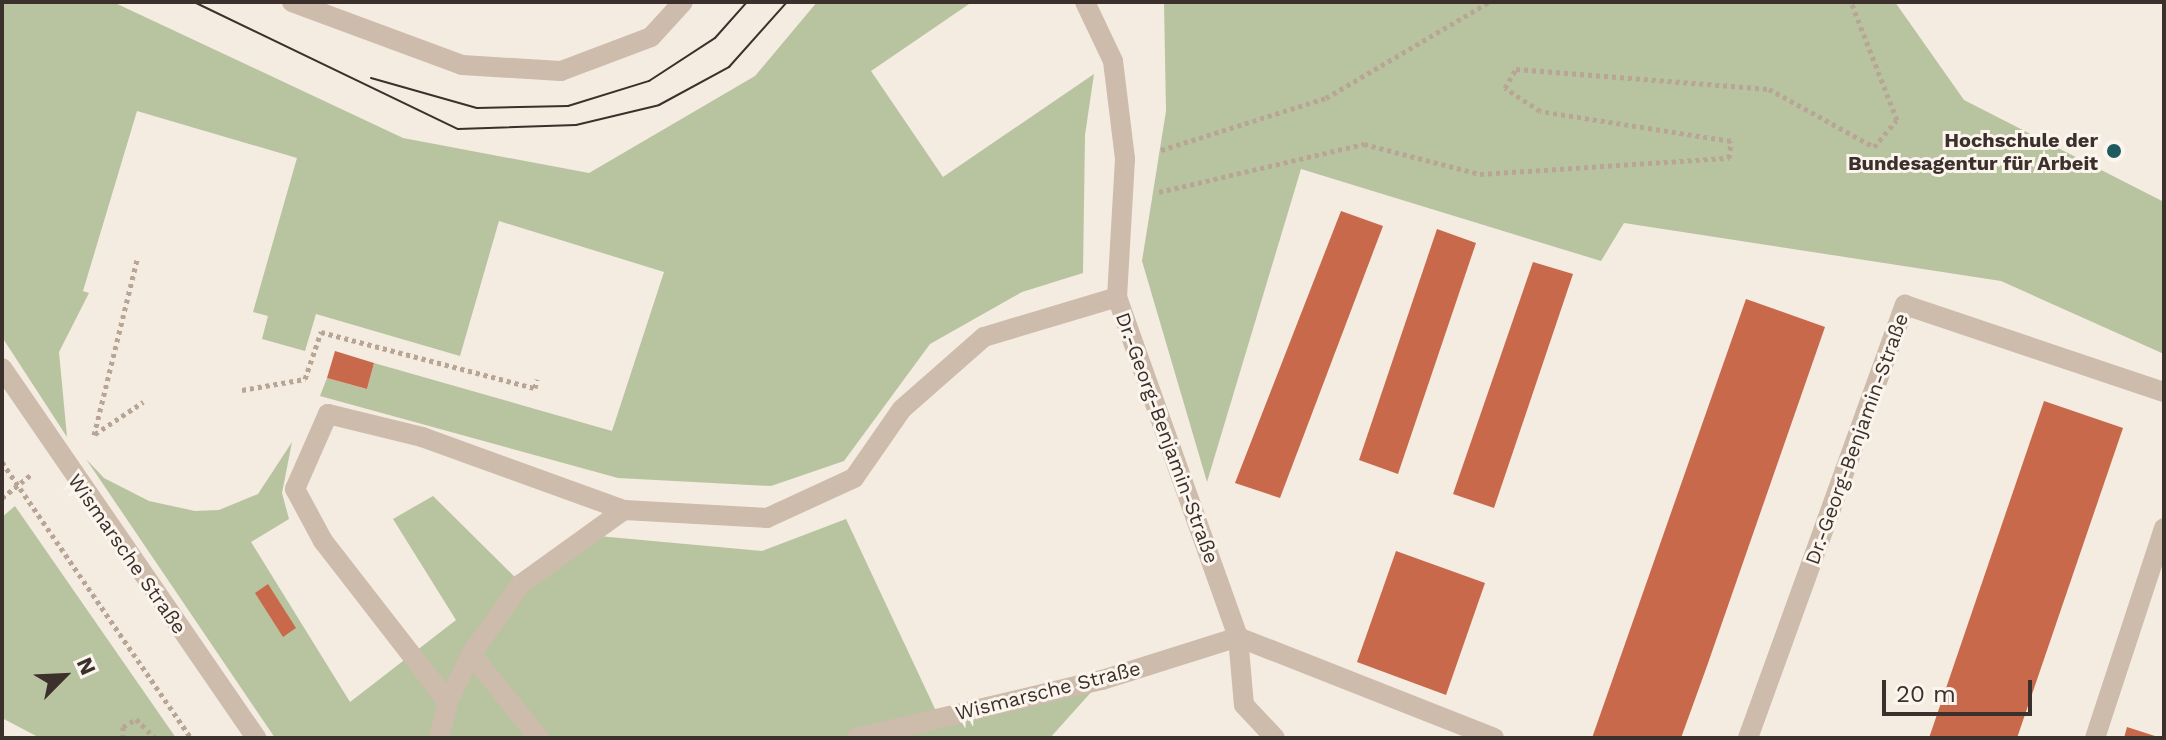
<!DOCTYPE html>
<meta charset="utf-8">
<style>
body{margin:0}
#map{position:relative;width:2166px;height:740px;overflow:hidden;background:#f4ebe1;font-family:"Work Sans",sans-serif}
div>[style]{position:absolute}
.green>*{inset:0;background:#b8c4a0}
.building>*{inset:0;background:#c8694b}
.path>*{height:5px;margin-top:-2.5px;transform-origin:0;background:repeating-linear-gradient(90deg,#b9a596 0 4px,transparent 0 8px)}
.lane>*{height:20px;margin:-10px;padding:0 10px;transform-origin:10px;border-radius:10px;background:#cdbbac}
.street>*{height:20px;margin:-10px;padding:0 10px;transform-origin:10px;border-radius:10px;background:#cdbbac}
.tram>*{height:2px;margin:-1px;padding:0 1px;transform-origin:1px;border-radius:1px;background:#3b302b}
.dots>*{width:22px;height:22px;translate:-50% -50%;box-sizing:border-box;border:4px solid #fbf5ee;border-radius:50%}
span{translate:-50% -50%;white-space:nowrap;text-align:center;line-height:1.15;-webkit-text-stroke:6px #fbf5ee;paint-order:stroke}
.poi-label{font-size:20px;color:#3b302b;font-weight:700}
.right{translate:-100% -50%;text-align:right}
.street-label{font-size:20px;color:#3b302b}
.frame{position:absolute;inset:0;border:4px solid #3b302b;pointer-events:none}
.north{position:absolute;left:24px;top:636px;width:80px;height:80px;-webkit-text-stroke:6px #fbf5ee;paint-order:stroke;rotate:66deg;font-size:22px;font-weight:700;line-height:32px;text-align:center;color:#3b302b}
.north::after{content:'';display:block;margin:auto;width:28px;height:36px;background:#3b302b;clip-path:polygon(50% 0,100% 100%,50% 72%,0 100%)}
.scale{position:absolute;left:1882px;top:680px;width:150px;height:36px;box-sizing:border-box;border:4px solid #3b302b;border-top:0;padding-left:10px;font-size:24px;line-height:28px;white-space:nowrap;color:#3b302b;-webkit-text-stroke:6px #fbf5ee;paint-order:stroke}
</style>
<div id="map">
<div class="green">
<div style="clip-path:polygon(2px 2px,113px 2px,403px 138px,589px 173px,755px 76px,817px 2px,972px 2px,871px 71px,943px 177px,1094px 74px,1085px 135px,1083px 273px,1022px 292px,930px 344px,844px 461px,771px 486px,618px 478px,320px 396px,327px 378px,367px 389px,374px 363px,612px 431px,664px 272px,499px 221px,460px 356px,316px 314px,305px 351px,262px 339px,268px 316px,253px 312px,297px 158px,137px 111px,83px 291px,89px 293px,59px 352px,67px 437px,2px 337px)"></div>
<div style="clip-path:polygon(1164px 2px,1895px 2px,1964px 100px,2164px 202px,2164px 354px,2001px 281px,1624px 223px,1601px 261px,1301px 169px,1207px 482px,1142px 261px,1166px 111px)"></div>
<div style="clip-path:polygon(292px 442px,282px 493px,289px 519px,251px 542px,350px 702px,456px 620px,393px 519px,433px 496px,525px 587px,598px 536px,762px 551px,846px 519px,943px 726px,1102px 680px,1050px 738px,275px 738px,86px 459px,104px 478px,149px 501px,195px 511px,219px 510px,258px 494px)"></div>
<div style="clip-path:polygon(15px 506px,176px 738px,40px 738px,2px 718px,2px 517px)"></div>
</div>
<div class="building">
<div style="clip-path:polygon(1341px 211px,1383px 226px,1280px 498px,1235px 483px)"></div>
<div style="clip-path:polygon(1437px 229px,1476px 243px,1398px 474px,1359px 460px)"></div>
<div style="clip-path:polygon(1533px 262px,1573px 274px,1494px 508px,1453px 494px)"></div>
<div style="clip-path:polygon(1746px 299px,1825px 327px,1707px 666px,1681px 738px,1592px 738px)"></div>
<div style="clip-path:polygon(335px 351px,374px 363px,367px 389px,327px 378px)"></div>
<div style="clip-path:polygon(2044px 401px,2123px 428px,2017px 738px,1929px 738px)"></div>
<div style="clip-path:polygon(1396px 551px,1485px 583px,1446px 695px,1357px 662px)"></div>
<div style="clip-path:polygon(268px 584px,296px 628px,283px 637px,255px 593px)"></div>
<div style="clip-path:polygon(2127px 727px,2158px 737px,2158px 738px,2124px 738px)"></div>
</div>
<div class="path">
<div style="left:1161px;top:150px;width:173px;rotate:-17.5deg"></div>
<div style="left:1326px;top:98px;width:189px;rotate:-30.5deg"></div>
<div style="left:1159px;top:192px;width:211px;rotate:-13.2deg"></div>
<div style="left:1364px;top:144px;width:120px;rotate:14.5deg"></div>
<div style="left:1480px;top:174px;width:250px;rotate:-3.7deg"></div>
<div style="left:1729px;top:158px;width:17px;rotate:-83deg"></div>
<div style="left:1731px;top:141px;width:193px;rotate:-171.1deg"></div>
<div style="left:1540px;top:111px;width:42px;rotate:-146.7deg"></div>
<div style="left:1505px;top:88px;width:22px;rotate:-60deg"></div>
<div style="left:1516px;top:69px;width:254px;rotate:4.5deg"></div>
<div style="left:1769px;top:89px;width:120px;rotate:28.9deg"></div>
<div style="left:1874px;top:147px;width:35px;rotate:-50deg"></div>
<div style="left:1897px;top:120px;width:127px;rotate:-111.3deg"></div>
<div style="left:242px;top:390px;width:64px;rotate:-9.9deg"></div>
<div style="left:305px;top:379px;width:50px;rotate:-71.2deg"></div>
<div style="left:321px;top:332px;width:221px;rotate:14.7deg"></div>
<div style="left:535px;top:388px;width:9px;rotate:-77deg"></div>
<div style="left:95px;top:434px;width:58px;rotate:-33.7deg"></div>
<div style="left:94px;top:435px;width:180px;rotate:-76.2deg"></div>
<div style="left:2px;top:462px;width:335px;rotate:55.6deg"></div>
<div style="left:2px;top:498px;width:38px;rotate:-39deg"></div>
<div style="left:123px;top:738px;width:11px;rotate:-90deg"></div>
<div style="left:123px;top:727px;width:15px;rotate:-32deg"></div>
<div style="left:136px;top:719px;width:27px;rotate:45deg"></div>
</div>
<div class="lane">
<div style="left:292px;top:2px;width:181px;rotate:20.3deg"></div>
<div style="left:462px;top:65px;width:99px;rotate:3.5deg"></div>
<div style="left:561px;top:71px;width:96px;rotate:-20.7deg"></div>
<div style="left:651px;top:37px;width:47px;rotate:-47.6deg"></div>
<div style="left:1238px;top:637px;width:68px;rotate:85deg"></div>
<div style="left:1244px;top:705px;width:45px;rotate:46.8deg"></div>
<div style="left:471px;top:654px;width:108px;rotate:51deg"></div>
<div style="left:448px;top:702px;width:204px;rotate:-127.8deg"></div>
<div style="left:323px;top:541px;width:59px;rotate:-118.3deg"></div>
<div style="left:295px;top:489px;width:82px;rotate:-66.3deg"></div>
<div style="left:328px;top:414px;width:97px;rotate:13.7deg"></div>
<div style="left:422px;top:437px;width:215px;rotate:19.9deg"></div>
</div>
<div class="street">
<div style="left:1085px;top:2px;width:65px;rotate:64.6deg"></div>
<div style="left:1113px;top:61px;width:99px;rotate:83deg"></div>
<div style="left:1125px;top:159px;width:138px;rotate:93.3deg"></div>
<div style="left:1117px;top:297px;width:361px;rotate:70.4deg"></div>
<div style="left:1238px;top:637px;width:275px;rotate:21.5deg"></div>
<div style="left:2px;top:368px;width:449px;rotate:55.5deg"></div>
<div style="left:439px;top:738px;width:37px;rotate:-76deg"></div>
<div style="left:448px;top:702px;width:53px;rotate:-64.4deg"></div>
<div style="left:471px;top:654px;width:86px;rotate:-54.5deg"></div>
<div style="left:521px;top:584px;width:127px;rotate:-35.7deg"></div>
<div style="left:624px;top:510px;width:143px;rotate:3.2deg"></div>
<div style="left:767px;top:518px;width:96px;rotate:-24.7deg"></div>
<div style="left:854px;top:478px;width:84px;rotate:-55.2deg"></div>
<div style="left:902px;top:409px;width:109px;rotate:-41.3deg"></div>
<div style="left:984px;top:337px;width:139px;rotate:-16.7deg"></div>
<div style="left:856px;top:738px;width:253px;rotate:-13.3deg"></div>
<div style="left:1102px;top:680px;width:143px;rotate:-17.5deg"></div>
<div style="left:1748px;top:738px;width:461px;rotate:-70.1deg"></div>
<div style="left:1905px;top:305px;width:273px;rotate:18.6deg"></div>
<div style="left:2095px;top:738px;width:221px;rotate:-71.8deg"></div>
</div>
<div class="tram">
<div style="left:194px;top:2px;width:293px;rotate:25.7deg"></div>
<div style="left:458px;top:129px;width:118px;rotate:-1.9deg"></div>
<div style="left:576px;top:125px;width:85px;rotate:-13.5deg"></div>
<div style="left:659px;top:105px;width:80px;rotate:-28.5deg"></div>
<div style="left:729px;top:67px;width:87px;rotate:-48.3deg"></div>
<div style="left:371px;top:78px;width:110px;rotate:15.8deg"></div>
<div style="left:477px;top:108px;width:91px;rotate:-1.3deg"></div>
<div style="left:568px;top:106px;width:85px;rotate:-17.2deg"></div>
<div style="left:649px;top:81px;width:79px;rotate:-33.1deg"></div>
<div style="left:715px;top:38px;width:48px;rotate:-48.4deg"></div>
</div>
<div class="dots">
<div style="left:2114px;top:151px;background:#1f5a5e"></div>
</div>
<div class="poi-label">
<span class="right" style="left:2098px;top:152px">Hochschule der<br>Bundesagentur für Arbeit</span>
</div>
<div class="street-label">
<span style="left:1167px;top:438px;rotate:70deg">Dr.-Georg-Benjamin-Straße</span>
<span style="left:1857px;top:439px;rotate:-70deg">Dr.-Georg-Benjamin-Straße</span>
<span style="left:127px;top:554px;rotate:55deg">Wismarsche Straße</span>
<span style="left:1048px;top:691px;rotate:-14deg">Wismarsche Straße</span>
</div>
<div class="frame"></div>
<div class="north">N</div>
<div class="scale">20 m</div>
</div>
